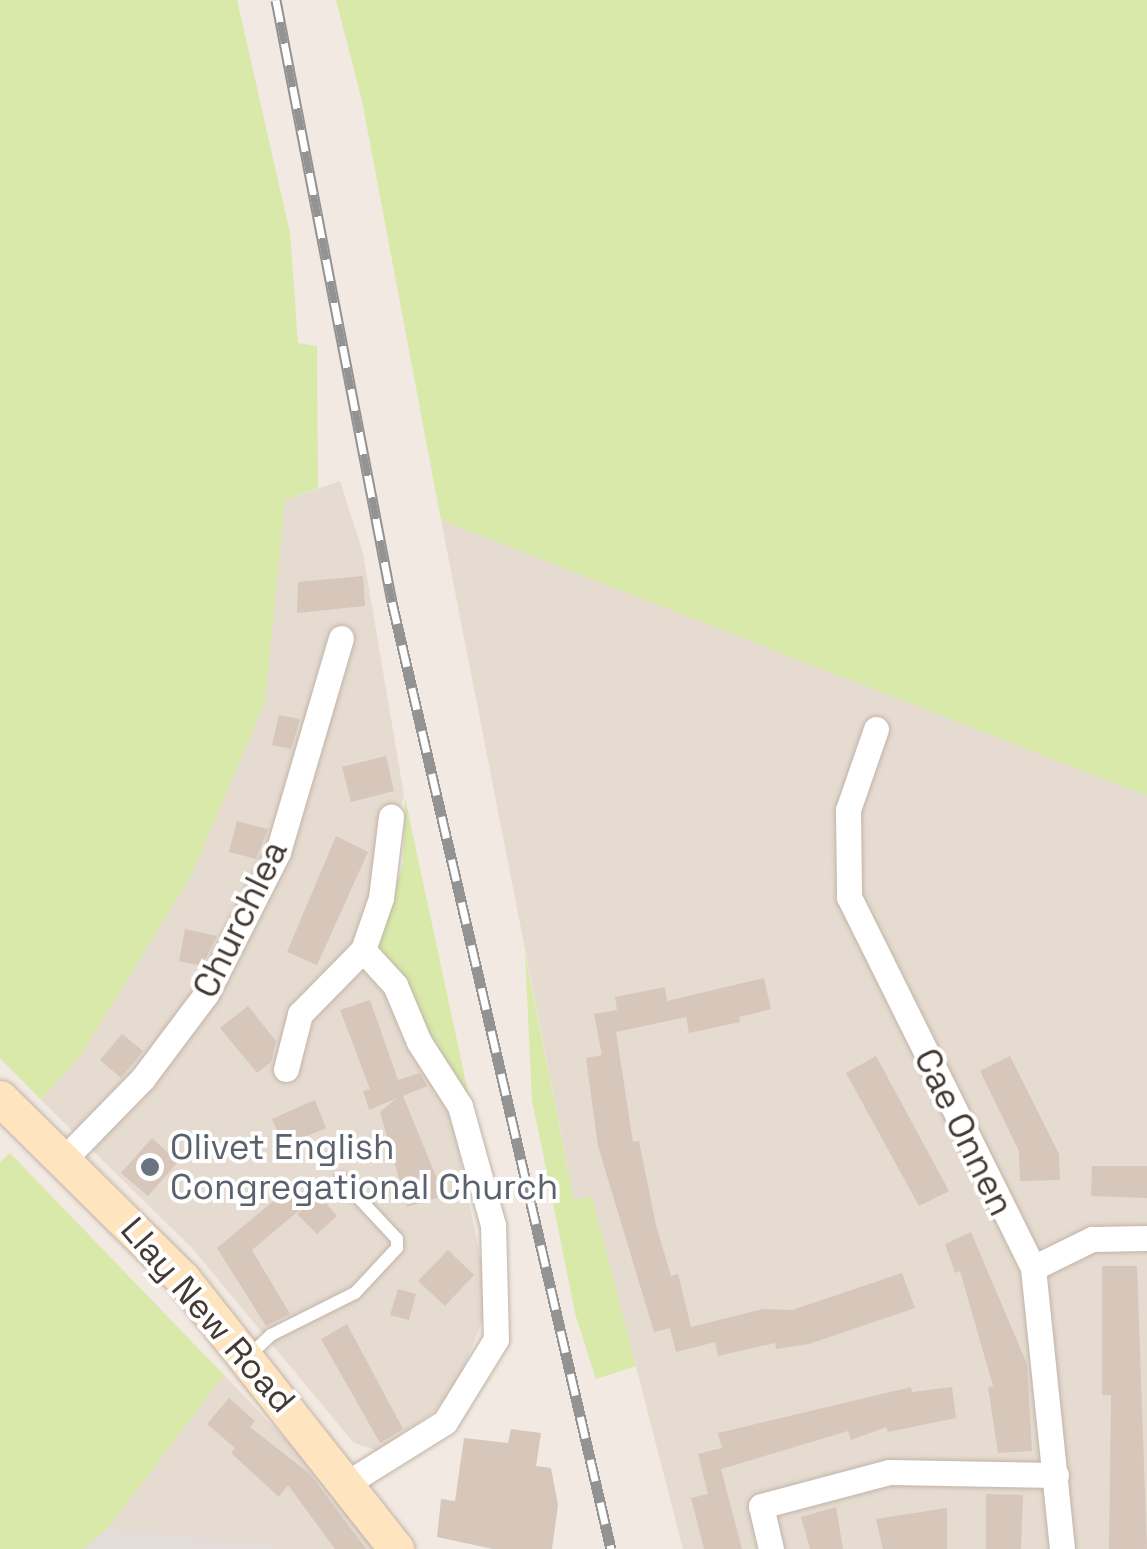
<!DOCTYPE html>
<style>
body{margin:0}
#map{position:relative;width:1147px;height:1549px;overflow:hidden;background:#f2eae2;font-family:"Space Grotesk",sans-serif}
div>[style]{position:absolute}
.residential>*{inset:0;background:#e6dbd0}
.industrial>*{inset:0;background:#e4dcd8}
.green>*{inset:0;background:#d8e9a9}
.building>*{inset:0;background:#d7c6ba}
.roads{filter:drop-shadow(0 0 2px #c1b3a8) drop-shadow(0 0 2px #c1b3a8)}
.lane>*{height:12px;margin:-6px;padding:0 6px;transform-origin:6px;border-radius:6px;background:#fff}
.street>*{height:25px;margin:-12.5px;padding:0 12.5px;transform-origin:12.5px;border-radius:12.5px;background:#fff}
.secondary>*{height:35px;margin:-17.5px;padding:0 17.5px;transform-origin:17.5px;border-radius:17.5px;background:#ffe4c0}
.rail>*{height:11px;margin-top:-5.5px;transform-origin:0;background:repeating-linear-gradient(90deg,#fff 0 22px,#939393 0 44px);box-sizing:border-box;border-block:2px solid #939393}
.dots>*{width:28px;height:28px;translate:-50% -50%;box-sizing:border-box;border:5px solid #fff;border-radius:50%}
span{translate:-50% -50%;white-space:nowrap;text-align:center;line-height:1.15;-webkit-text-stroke:8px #fff;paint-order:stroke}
.street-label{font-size:35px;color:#443a33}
.worship-label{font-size:35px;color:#5b616d}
.left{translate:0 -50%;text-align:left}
</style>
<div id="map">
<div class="residential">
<div style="clip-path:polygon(340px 481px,363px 553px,404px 795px,369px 912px,347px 952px,384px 988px,439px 1089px,453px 1124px,486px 1285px,483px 1320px,458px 1381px,436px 1410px,378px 1451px,354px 1443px,192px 1248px,41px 1100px,81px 1055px,265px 702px,285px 500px)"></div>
<div style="clip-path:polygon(441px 520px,1147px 796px,1147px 1549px,683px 1549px,592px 1196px,574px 1200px)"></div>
<div style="clip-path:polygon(224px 1375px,328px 1484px,374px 1549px,281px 1549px,107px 1529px)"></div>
</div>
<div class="industrial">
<div style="clip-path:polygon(107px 1529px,270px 1544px,281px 1549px,83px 1549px)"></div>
</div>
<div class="green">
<div style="clip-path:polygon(0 0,237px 0,290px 233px,298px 343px,317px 346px,318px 488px,285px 500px,265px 702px,192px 874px,81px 1055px,41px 1100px,0 1058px)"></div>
<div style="clip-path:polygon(336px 0,1147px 0,1147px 796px,441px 520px,362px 101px)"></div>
<div style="clip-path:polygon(405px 798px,477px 1134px,376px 945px,403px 864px)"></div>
<div style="clip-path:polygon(525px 953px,574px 1200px,592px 1196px,636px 1366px,596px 1379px,576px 1317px,532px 1100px)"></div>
<div style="clip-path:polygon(10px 1153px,224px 1375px,107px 1529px,83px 1549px,0 1549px,0 1162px)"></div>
</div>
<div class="building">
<div style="clip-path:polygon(363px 576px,365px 606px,297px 613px,298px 582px)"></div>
<div style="clip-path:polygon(279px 715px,300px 719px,291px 749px,272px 745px)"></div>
<div style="clip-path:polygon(386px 756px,394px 791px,351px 802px,342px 767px)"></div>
<div style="clip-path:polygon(237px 821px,268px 829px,256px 859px,229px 852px)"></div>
<div style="clip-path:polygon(336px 836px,368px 852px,317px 965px,287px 952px)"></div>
<div style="clip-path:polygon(185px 929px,217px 936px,202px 966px,179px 961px)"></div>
<div style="clip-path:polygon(764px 978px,771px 1009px,739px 1017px,740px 1022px,689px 1033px,686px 1017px,616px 1032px,633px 1142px,639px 1141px,656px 1225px,671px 1276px,678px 1274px,691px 1327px,763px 1309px,792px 1310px,902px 1273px,915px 1308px,809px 1344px,776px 1349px,775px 1343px,718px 1356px,715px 1342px,676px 1352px,670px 1328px,654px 1332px,598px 1146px,586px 1058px,602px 1055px,594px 1014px,617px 1010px,615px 997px,665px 987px,667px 1001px)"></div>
<div style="clip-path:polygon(370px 1000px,398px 1080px,420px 1073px,427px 1086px,403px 1096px,444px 1196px,407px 1207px,380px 1112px,397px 1098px,369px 1110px,363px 1091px,370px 1089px,340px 1010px)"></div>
<div style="clip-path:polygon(248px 1006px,276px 1041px,271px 1062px,257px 1073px,220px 1028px)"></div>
<div style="clip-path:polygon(122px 1034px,143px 1051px,121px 1078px,100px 1060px)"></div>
<div style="clip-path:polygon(876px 1056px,949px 1191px,919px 1206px,846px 1073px)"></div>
<div style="clip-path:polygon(1010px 1056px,1059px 1154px,1060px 1180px,1020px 1181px,1019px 1151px,980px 1071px)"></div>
<div style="clip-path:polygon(315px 1100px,326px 1128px,284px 1146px,272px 1119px)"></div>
<div style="clip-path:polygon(152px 1138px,178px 1162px,148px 1196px,121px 1173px)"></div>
<div style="clip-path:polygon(1092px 1166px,1147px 1166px,1147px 1198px,1091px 1196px)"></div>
<div style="clip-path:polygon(287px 1190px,302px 1208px,252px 1250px,290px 1314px,266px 1326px,217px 1248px)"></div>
<div style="clip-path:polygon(319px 1195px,337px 1216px,317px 1234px,297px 1214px)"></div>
<div style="clip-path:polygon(971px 1232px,1027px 1364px,1032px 1451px,998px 1453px,988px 1387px,993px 1386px,960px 1271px,955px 1273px,945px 1244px)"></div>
<div style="clip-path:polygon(448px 1250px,474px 1275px,445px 1306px,418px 1281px)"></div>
<div style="clip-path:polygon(1102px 1266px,1137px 1266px,1147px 1549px,1109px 1549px,1111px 1395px,1102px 1395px)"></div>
<div style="clip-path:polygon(398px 1289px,416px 1294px,409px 1320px,390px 1315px)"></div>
<div style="clip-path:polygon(347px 1324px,403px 1429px,380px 1443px,321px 1339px)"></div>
<div style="clip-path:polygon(911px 1387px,912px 1392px,952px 1387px,956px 1418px,888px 1432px,886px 1427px,851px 1440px,848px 1431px,721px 1469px,742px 1549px,704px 1549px,691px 1498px,708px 1494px,698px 1454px,722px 1448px,718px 1433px)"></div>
<div style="clip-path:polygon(229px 1398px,255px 1421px,250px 1427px,310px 1474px,366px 1549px,335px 1549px,288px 1485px,279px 1497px,231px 1453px,235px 1448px,207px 1424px)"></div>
<div style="clip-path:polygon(511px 1429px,541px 1433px,536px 1466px,551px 1468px,558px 1505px,552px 1549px,493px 1549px,437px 1537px,441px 1499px,455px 1501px,464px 1438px,508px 1443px)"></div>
<div style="clip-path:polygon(986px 1494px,1023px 1495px,1021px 1549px,986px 1549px)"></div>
<div style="clip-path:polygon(836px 1507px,843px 1549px,810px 1549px,801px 1517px)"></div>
<div style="clip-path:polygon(947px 1508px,947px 1549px,883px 1549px,876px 1519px)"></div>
</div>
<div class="roads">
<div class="lane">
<div style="left:248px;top:1357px;width:32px;rotate:-44deg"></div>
<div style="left:271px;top:1335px;width:94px;rotate:-26.6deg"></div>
<div style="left:355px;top:1293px;width:62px;rotate:-47deg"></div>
<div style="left:397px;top:1248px;width:9px;rotate:-90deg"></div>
<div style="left:397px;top:1239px;width:82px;rotate:-133deg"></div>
</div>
<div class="street">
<div style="left:876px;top:729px;width:86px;rotate:109.1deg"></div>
<div style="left:848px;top:810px;width:87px;rotate:89.3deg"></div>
<div style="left:849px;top:897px;width:414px;rotate:63.6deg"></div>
<div style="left:1033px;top:1268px;width:282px;rotate:84.1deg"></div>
<div style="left:286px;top:1069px;width:57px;rotate:-75.7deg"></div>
<div style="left:300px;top:1014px;width:90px;rotate:-45.5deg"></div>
<div style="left:65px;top:1158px;width:112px;rotate:-45.7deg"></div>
<div style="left:143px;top:1078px;width:105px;rotate:-53.1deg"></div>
<div style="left:206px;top:994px;width:159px;rotate:-63.1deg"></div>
<div style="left:278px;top:852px;width:223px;rotate:-73.6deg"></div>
<div style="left:1033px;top:1268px;width:66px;rotate:-26.2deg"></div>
<div style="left:1092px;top:1239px;width:55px;rotate:-1deg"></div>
<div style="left:349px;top:1482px;width:113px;rotate:-32deg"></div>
<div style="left:445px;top:1422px;width:97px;rotate:-58.4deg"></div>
<div style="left:496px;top:1339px;width:114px;rotate:-91.5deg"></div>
<div style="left:493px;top:1225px;width:123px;rotate:-105.5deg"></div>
<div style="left:460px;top:1106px;width:76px;rotate:-122.6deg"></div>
<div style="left:419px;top:1042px;width:62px;rotate:-112.8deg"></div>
<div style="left:395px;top:985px;width:47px;rotate:-132.4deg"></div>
<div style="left:363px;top:950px;width:55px;rotate:-70.9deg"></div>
<div style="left:381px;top:898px;width:82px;rotate:-83deg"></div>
<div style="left:771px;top:1549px;width:44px;rotate:-103.1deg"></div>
<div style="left:761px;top:1506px;width:132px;rotate:-14.9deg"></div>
<div style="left:889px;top:1472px;width:167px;rotate:1deg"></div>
</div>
<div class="secondary">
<div style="left:0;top:1098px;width:257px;rotate:44.7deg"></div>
<div style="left:183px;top:1279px;width:344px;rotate:51.7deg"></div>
</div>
</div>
<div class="rail">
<div style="left:276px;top:0;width:613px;rotate:79.09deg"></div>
<div style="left:392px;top:602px;width:972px;rotate:76.98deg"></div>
</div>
<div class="dots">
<div style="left:150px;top:1167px;background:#6b7280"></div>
</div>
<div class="street-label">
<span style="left:240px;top:919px;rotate:-64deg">Churchlea</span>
<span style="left:964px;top:1132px;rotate:64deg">Cae Onnen</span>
<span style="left:208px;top:1315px;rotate:49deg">Llay New Road</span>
</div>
<div class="worship-label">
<span class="left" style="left:170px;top:1167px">Olivet English<br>Congregational Church</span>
</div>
</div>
